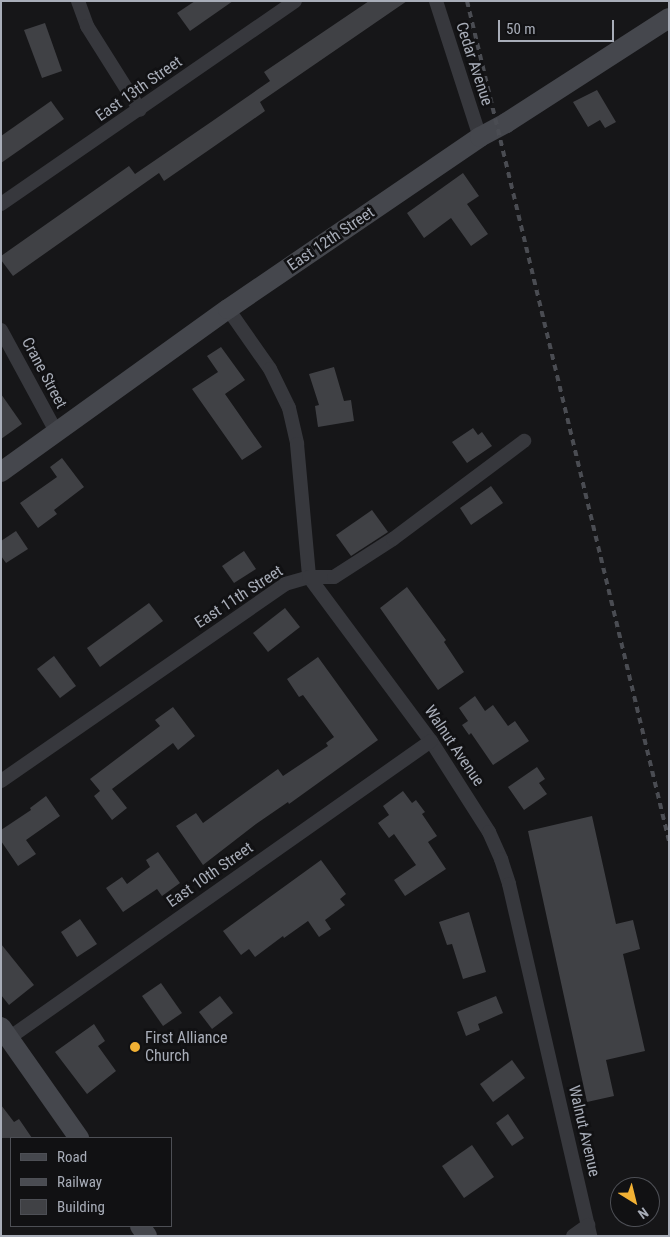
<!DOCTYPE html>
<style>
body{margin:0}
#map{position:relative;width:670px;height:1237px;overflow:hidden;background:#161618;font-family:"Roboto Condensed",sans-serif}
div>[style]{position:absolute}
.building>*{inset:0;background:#404145}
.minor>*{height:14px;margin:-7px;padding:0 7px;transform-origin:7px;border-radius:7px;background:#37383d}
.secondary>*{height:20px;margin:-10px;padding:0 10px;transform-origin:10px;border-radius:10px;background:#45474d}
.rail>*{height:4px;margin-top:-2px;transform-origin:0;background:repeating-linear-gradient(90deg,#4a4c52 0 6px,transparent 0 11px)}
.dots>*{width:14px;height:14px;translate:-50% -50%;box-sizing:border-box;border:2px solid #111113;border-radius:50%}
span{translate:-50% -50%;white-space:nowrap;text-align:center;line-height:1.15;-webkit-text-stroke:5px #111113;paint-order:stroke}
.street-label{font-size:16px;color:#a8adb8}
.poi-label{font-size:16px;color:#a8adb8}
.left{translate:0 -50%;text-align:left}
.frame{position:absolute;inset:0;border:2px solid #a8adb8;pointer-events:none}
.legend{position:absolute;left:10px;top:1137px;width:162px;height:90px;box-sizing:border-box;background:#111113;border:1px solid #4d4f55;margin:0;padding:6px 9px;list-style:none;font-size:15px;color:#a8adb8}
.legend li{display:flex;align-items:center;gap:10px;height:25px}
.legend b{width:25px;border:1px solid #4d4f55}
.north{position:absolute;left:610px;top:1177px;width:50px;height:50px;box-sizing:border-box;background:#111113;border:1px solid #4d4f55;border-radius:50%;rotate:144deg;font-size:14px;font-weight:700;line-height:20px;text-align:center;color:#a8adb8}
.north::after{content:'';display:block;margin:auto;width:18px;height:22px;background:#f2b134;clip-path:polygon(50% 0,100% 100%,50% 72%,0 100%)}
.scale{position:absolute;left:498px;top:20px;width:116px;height:22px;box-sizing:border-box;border:2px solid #a8adb8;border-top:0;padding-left:6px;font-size:15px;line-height:18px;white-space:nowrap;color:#a8adb8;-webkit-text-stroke:4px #111113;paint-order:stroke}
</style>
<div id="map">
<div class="building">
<div style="clip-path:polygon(195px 1px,233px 1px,190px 31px,177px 13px)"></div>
<div style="clip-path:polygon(369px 1px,407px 1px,260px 102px,265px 111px,206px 152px,164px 181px,159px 173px,13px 276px,1px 260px,1px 256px,129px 166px,135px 174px,211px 122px,270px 81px,264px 72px)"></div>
<div style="clip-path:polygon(45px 23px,62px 71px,42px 78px,24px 30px)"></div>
<div style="clip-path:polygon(597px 90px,616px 122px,605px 128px,600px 120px,588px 127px,573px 102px)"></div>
<div style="clip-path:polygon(51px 101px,64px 119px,1px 163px,1px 136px)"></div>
<div style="clip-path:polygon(463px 173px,479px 196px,467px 204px,488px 234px,471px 246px,451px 218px,424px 238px,407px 213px)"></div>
<div style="clip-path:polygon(221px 347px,245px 380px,225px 394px,262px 447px,242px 460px,192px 389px,218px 372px,207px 356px)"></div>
<div style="clip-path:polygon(334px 367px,344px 401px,351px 400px,354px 421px,318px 427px,315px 406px,319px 405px,309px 374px)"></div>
<div style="clip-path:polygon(1px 394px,22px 424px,1px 439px)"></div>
<div style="clip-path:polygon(473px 428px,478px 435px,482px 432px,492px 446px,467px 463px,452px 442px)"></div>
<div style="clip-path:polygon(62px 458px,84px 487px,54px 510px,57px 514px,38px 528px,20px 503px,57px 477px,50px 467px)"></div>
<div style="clip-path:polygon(491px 486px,503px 503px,471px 525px,460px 508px)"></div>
<div style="clip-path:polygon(372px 510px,388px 532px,351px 556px,336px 535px)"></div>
<div style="clip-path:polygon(16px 531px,28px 549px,6px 563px,1px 556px,1px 541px)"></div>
<div style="clip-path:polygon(244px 551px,256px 569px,234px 583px,222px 566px)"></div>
<div style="clip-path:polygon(407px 587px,446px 640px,444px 642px,464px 672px,438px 690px,380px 608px)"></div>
<div style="clip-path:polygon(149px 603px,163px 621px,100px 667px,87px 648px)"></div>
<div style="clip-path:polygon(285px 608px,300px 627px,268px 652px,253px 633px)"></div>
<div style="clip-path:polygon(54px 656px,76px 686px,60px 698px,37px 669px)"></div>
<div style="clip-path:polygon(318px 657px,378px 740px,289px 804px,288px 802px,256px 824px,203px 865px,176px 826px,196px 813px,203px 823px,278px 769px,283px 776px,328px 746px,326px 743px,334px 737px,303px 695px,299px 697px,287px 679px)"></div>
<div style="clip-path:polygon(475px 696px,485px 711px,493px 705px,508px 726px,515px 721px,529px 741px,493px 765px,471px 733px,469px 735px,462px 725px,468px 721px,459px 708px)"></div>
<div style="clip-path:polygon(173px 707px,195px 736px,178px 750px,173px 743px,112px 789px,127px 808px,112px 820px,94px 796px,100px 791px,90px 779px,160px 726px,155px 720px)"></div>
<div style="clip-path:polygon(537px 767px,545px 779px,539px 783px,547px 794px,524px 810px,508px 787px)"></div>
<div style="clip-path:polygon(403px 791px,412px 803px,416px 800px,425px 812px,422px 814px,437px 836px,428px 842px,446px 869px,405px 896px,394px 880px,416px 865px,394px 834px,389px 838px,378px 823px,389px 815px,383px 806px)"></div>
<div style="clip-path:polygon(46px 796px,60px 816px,26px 840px,36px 854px,18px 866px,1px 841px,1px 830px,31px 810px,30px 808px)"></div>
<div style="clip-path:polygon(592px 816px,616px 924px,633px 920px,640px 949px,623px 954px,645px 1051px,606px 1060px,614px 1096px,587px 1102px,528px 831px)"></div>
<div style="clip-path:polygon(158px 852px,180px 883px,162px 896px,157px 889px,123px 912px,106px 888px,122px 877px,127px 884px,150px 867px,146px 860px)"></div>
<div style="clip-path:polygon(321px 860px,346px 894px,340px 899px,345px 905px,325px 920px,331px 929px,319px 937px,308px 921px,284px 938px,283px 936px,255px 957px,249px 949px,241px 955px,223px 931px)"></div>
<div style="clip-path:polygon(469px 912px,486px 972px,463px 979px,452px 944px,447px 945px,439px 922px)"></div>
<div style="clip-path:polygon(80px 919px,97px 944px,77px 957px,61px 932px)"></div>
<div style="clip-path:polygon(1px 944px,34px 985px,9px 1005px,1px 995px)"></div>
<div style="clip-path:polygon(161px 983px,182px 1013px,163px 1026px,142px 996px)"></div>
<div style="clip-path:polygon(220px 996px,233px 1013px,212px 1029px,199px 1012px)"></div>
<div style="clip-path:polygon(496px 996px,503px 1013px,478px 1024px,480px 1030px,466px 1036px,457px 1012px)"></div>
<div style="clip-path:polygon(94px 1024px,105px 1041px,98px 1046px,116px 1071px,87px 1094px,55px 1052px)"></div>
<div style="clip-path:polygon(512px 1060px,525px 1078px,493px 1102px,480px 1084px)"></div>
<div style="clip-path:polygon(1px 1105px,14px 1122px,19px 1119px,32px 1138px,1px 1138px)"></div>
<div style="clip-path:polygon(508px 1114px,524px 1138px,512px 1146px,496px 1123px)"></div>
<div style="clip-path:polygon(472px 1145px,494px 1177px,464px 1198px,442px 1166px)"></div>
</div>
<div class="minor">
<div style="left:78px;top:1px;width:27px;rotate:70deg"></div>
<div style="left:87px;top:26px;width:99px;rotate:57.8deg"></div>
<div style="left:436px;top:1px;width:143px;rotate:72.1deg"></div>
<div style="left:1px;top:204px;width:357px;rotate:-34.6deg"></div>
<div style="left:228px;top:309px;width:73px;rotate:55deg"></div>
<div style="left:270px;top:369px;width:43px;rotate:64deg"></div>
<div style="left:289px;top:408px;width:37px;rotate:77deg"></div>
<div style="left:297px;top:444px;width:134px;rotate:84.8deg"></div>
<div style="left:309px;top:577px;width:204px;rotate:53.4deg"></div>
<div style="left:431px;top:741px;width:108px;rotate:57.5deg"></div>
<div style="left:489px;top:832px;width:30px;rotate:66deg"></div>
<div style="left:501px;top:859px;width:26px;rotate:72deg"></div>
<div style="left:509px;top:884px;width:361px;rotate:77deg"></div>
<div style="left:1px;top:330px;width:117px;rotate:61.5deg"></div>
<div style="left:1px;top:781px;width:346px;rotate:-34.7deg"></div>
<div style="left:285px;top:584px;width:25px;rotate:-16deg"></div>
<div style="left:309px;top:577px;width:25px"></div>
<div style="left:334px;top:577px;width:70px;rotate:-32.8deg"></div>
<div style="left:393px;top:539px;width:164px;rotate:-36.8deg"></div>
<div style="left:9px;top:1038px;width:516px;rotate:-35.14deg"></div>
<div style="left:573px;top:1236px;width:19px;rotate:-36deg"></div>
</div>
<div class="secondary">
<div style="left:1px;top:472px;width:279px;rotate:-35.7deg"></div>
<div style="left:228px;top:309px;width:305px;rotate:-34.3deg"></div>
<div style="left:480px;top:137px;width:30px;rotate:-28deg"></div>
<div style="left:506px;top:123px;width:194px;rotate:-32.8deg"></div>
<div style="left:1px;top:1027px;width:136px;rotate:54.9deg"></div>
<div style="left:140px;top:1226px;width:12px;rotate:55deg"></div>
</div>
<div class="rail">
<div style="left:467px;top:1px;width:864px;rotate:76.48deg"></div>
</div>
<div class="dots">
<div style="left:135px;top:1047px;background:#f2b134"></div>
</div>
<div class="street-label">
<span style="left:474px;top:64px;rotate:72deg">Cedar Avenue</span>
<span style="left:139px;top:89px;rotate:-35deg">East 13th Street</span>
<span style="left:331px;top:239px;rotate:-34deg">East 12th Street</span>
<span style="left:44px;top:373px;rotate:62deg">Crane Street</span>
<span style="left:239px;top:597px;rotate:-33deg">East 11th Street</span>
<span style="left:454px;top:746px;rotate:56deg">Walnut Avenue</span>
<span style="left:210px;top:875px;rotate:-35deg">East 10th Street</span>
<span style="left:584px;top:1131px;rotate:77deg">Walnut Avenue</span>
</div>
<div class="poi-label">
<span class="left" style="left:145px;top:1047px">First Alliance<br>Church</span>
</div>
<div class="frame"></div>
<ul class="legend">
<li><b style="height:6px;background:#45474d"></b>Road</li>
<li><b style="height:6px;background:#4a4c52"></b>Railway</li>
<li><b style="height:14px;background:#404145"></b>Building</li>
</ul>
<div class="north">N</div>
<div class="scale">50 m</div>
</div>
